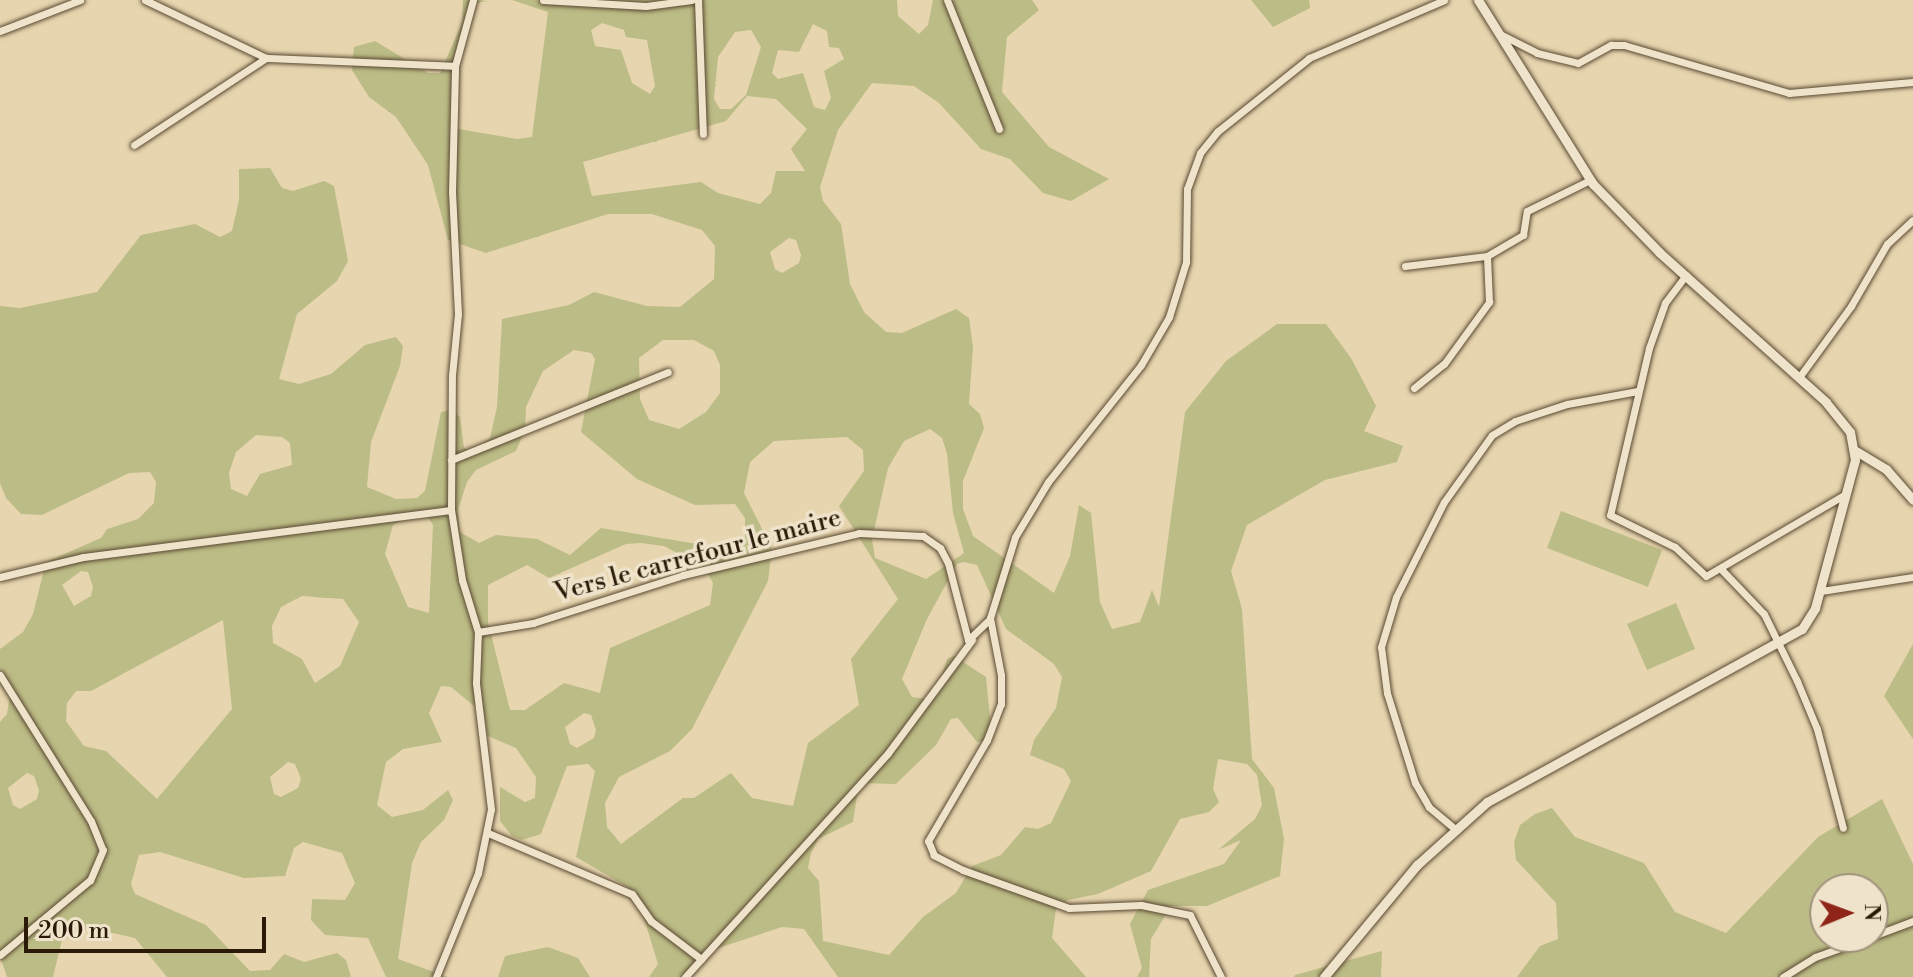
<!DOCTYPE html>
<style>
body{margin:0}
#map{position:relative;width:1913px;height:977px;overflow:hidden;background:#e7d5af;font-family:"Libre Bodoni",serif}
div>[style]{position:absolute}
.green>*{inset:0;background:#bcbc86}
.roads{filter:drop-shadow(0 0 2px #5a4932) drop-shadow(0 0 2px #5a4932)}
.minor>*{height:7px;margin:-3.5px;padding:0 3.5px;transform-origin:3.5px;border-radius:3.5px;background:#efe4cb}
.tertiary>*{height:9px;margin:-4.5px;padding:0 4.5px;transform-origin:4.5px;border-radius:4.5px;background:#efe4cb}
span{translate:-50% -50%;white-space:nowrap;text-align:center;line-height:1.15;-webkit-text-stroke:7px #efe4cb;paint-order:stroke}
.street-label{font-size:26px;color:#2b1a08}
.north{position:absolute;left:1809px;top:873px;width:80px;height:80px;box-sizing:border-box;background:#efe4cb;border:2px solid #a1937d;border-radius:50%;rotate:89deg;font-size:22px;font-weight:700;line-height:32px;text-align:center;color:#2b1a08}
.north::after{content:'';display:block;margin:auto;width:28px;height:36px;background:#8f2418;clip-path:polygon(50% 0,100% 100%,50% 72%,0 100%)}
.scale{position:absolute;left:24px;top:917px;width:242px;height:36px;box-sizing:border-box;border:4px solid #2b1a08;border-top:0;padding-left:10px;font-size:24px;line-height:28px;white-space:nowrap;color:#2b1a08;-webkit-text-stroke:6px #efe4cb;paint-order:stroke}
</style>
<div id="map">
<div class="green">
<div style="clip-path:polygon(evenodd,463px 0,485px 0,476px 4px,455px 78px,453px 128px,517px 139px,532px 137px,548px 12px,512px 0,897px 0,898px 16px,919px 34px,928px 25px,933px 0,1032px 0,1039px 10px,1007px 37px,1002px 92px,1049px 147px,1109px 179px,1071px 201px,1043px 193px,1010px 159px,981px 149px,939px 103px,914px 86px,872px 83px,838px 130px,820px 187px,823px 201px,841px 224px,850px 284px,864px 312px,886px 332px,902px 333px,956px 309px,969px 318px,973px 347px,969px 404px,980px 414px,984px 428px,963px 481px,963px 509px,973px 536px,1054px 593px,1070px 556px,1079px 505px,1091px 513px,1100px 602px,1112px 629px,1140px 622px,1152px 590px,1159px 607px,1185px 412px,1226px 361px,1277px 324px,1326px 324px,1351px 358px,1376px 406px,1364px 431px,1403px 446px,1397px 462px,1325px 480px,1247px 525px,1231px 571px,1242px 609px,1252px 759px,1274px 788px,1284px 839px,1280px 876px,1207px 906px,1171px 906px,1151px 939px,1149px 977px,1137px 977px,1142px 968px,1130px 924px,1148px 890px,1224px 864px,1241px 840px,1218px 850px,1255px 819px,1262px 805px,1257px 775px,1247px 764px,1218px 759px,1213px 789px,1219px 802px,1209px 812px,1180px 819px,1151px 871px,1098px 894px,1068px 900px,1056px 909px,1052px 938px,1086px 977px,838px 977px,804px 929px,782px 927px,700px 954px,683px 977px,649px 977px,658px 964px,636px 892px,576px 857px,595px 771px,588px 764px,567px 766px,541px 834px,522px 840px,512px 836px,500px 821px,500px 787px,525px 802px,535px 798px,536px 777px,516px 748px,488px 736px,484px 714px,451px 687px,441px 686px,429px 713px,442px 742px,403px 749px,386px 762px,377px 805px,392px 817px,423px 810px,448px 790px,453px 800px,444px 820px,421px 842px,412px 863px,398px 959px,448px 977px,386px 977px,368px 938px,325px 935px,311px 920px,312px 899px,345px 900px,355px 883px,342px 853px,303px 842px,294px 848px,285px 876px,244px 878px,160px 852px,139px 855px,131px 884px,135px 894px,206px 925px,250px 971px,270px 970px,284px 954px,304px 962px,337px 953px,346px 960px,351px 977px,167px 977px,135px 938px,90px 928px,62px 940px,53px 977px,7px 977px,0 956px,0 722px,7px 714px,10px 695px,0 681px,0 649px,23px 632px,33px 614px,46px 562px,101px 538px,107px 529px,138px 519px,154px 503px,156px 482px,150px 472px,129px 473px,42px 515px,21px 514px,6px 498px,0 483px,0 306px,20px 308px,97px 292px,141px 235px,195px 224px,220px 237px,232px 231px,239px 200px,239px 169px,270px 168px,282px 188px,293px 191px,324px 181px,334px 186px,348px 261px,337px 281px,297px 314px,279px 379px,299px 384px,331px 374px,365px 345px,396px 337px,403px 346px,400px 366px,371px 442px,367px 487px,396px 499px,417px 498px,425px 491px,441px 412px,451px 410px,460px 417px,464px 448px,473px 452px,490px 438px,497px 407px,502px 319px,569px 305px,594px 292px,647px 306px,680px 307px,714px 279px,715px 246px,702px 230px,652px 214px,608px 214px,486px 253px,448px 240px,428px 165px,396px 117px,369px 97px,352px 70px,354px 47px,375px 41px,428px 73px,440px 73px,462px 23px,463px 0,602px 23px,624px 30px,626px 37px,647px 40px,655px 86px,650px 94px,632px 83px,621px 50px,595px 46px,591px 30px,602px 23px,463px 0,813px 24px,827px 31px,829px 47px,839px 48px,844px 59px,824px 71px,831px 98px,825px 110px,814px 107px,803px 73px,778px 79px,772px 73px,778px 50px,799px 52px,813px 24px,463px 0,751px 30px,761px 47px,746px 95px,731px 109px,720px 109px,714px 99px,718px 57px,735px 32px,751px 30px,463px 0,747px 96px,776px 99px,807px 129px,791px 149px,805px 171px,776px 171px,771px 193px,760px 204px,718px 193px,701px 182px,592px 196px,583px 162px,726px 121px,747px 96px,463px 0,789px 238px,796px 240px,801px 255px,799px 263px,782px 273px,775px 269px,770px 252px,789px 238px,463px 0,663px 340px,694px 340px,714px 351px,720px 365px,720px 393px,706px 412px,679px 429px,649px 420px,640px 399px,639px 358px,663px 340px,463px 0,574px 350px,591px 353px,595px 359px,581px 432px,637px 479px,695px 505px,735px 504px,745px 518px,745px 541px,733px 550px,601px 528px,570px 555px,537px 539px,496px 535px,479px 543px,460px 532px,458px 510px,467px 482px,476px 470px,516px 451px,525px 430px,526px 407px,543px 371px,574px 350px,463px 0,930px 429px,942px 438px,947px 454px,953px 513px,964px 553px,926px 579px,875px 558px,872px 539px,888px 468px,904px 441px,930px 429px,463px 0,256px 435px,282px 437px,290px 443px,292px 465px,260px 474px,247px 496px,231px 489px,229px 473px,236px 452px,256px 435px,463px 0,847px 437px,863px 450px,864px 471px,839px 506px,898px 599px,851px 659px,859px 705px,808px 743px,793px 806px,752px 798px,731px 773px,694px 798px,683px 798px,621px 844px,607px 827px,605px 803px,619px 777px,670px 751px,692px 729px,768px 581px,772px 549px,744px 493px,750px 462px,774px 441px,847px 437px,463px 0,411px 515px,427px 516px,433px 525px,429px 613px,408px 607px,385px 554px,393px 525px,411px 515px,463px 0,641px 543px,664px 546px,705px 568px,713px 583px,710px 605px,610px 648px,600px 693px,564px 683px,525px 710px,510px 710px,488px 622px,488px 585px,527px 565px,549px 578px,626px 544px,641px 543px,463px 0,964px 562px,977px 565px,1006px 629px,1054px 664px,1062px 677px,1056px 708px,1034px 740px,1030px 755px,1064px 769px,1071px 781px,1051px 823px,1038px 829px,1025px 827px,1001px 855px,972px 866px,956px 893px,923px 917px,889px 955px,823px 941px,819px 881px,808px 868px,811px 853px,818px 839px,853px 822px,859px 783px,896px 784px,936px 745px,951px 719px,958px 718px,977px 742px,985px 741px,991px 728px,986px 677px,954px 656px,947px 659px,938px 688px,927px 699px,912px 697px,902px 679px,927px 619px,957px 564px,964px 562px,463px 0,81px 571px,88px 572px,93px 587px,91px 596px,74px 606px,62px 585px,81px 571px,463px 0,302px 596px,343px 599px,359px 622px,340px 666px,315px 683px,302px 659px,273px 643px,272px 626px,281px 607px,302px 596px,463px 0,223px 620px,232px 709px,157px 799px,106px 751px,84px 746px,66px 721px,67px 703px,76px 691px,91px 691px,223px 620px,463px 0,584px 713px,591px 715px,596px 730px,594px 738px,577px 748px,570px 744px,565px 727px,584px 713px,463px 0,288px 762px,295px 764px,301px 779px,298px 788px,281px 797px,274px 794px,270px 777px,288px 762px,463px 0,27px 773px,34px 776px,39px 790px,37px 799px,20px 809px,13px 805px,8px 788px,27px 773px)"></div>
<div style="clip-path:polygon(1251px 0,1309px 0,1310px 8px,1273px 27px)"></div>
<div style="clip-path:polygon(1561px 511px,1662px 550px,1648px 587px,1547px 548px)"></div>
<div style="clip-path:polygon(1676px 603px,1695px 649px,1647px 670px,1627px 624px)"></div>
<div style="clip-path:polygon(1913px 644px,1913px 739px,1884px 696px)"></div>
<div style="clip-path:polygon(evenodd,1882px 799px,1913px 864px,1913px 977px,1517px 977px,1540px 946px,1558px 939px,1556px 903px,1516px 860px,1514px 842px,1520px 825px,1535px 814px,1552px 808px,1575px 837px,1644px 863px,1675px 912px,1726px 933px,1818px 837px,1882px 799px,1825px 889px,1873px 889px,1873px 937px,1825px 937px,1825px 889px)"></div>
<div style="clip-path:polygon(548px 947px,578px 958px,590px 977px,498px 977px,505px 956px)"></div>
<div style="clip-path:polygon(1382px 951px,1381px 977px,1294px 977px,1295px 975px)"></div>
</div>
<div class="roads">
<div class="minor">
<div style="left:145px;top:0;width:134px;rotate:25.6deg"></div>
<div style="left:266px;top:58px;width:189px;rotate:2.4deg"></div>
<div style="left:543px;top:0;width:103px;rotate:3.3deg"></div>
<div style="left:646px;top:6px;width:46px;rotate:-7.4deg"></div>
<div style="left:698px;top:0;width:134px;rotate:87.9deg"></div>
<div style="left:947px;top:0;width:139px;rotate:68deg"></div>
<div style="left:0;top:31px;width:86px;rotate:-21.2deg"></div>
<div style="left:1502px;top:35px;width:39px;rotate:27deg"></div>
<div style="left:1537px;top:53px;width:42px;rotate:13.7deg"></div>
<div style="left:1578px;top:63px;width:38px;rotate:-29deg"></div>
<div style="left:1611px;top:45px;width:13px"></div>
<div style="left:1624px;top:45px;width:172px;rotate:16.2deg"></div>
<div style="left:1789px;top:93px;width:124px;rotate:-5.1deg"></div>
<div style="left:134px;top:145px;width:158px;rotate:-33.4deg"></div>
<div style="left:1405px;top:266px;width:83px;rotate:-7deg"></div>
<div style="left:1487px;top:256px;width:42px;rotate:-30.3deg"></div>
<div style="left:1523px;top:235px;width:24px;rotate:-81deg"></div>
<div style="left:1527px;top:211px;width:70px;rotate:-26.2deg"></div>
<div style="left:1686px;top:275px;width:35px;rotate:127deg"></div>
<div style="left:1665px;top:303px;width:48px;rotate:109.6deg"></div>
<div style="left:1649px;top:348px;width:171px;rotate:103.1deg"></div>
<div style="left:1610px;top:515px;width:72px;rotate:26.2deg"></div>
<div style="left:1675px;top:547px;width:42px;rotate:43.1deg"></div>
<div style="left:1706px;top:576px;width:162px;rotate:-30.4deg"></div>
<div style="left:1800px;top:376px;width:87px;rotate:-53.9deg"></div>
<div style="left:1851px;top:306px;width:72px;rotate:-59.9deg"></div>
<div style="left:1887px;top:244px;width:35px;rotate:-43deg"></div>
<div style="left:1414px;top:388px;width:38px;rotate:-39deg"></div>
<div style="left:1444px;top:364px;width:77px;rotate:-54deg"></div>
<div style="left:1489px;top:302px;width:46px;rotate:-92.5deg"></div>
<div style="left:451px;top:460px;width:234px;rotate:-22.1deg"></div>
<div style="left:1721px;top:569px;width:62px;rotate:46.3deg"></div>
<div style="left:1764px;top:614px;width:75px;rotate:63.8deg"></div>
<div style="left:1797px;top:681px;width:52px;rotate:67.4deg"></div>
<div style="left:1817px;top:729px;width:102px;rotate:75.3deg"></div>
<div style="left:0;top:577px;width:85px;rotate:-13.5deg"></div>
<div style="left:83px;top:557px;width:371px;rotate:-7.3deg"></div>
<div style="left:1821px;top:591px;width:93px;rotate:-8.7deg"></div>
<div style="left:478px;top:632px;width:56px;rotate:-9.3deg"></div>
<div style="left:533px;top:623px;width:157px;rotate:-17.7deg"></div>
<div style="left:683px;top:575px;width:181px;rotate:-13.4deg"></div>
<div style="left:859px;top:533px;width:64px;rotate:2.7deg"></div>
<div style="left:923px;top:536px;width:21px;rotate:35deg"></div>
<div style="left:940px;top:548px;width:17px;rotate:62deg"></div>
<div style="left:948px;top:563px;width:80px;rotate:75.4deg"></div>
<div style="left:968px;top:640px;width:30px;rotate:-44deg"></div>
<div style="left:0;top:675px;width:172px;rotate:58.1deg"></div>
<div style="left:91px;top:821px;width:31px;rotate:68deg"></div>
<div style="left:103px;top:850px;width:33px;rotate:113deg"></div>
<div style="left:90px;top:880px;width:117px;rotate:140.2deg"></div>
<div style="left:1455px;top:829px;width:34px;rotate:-140deg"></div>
<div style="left:1429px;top:807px;width:28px;rotate:-120deg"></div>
<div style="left:1415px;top:783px;width:94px;rotate:-107.3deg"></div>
<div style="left:1387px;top:693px;width:46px;rotate:-97.4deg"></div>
<div style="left:1381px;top:647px;width:52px;rotate:-73.3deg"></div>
<div style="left:1396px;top:597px;width:106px;rotate:-63.2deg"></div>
<div style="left:1444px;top:502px;width:82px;rotate:-54.4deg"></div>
<div style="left:1492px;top:435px;width:27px;rotate:-31deg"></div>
<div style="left:1515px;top:421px;width:55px;rotate:-18.1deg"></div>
<div style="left:1567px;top:404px;width:72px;rotate:-10.4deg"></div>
<div style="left:488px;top:833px;width:156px;rotate:23deg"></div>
<div style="left:632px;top:894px;width:33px;rotate:55deg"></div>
<div style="left:651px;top:921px;width:63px;rotate:37.2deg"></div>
<div style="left:1873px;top:936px;width:43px;rotate:-20.6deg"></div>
<div style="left:436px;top:977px;width:112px;rotate:-68deg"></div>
<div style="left:478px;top:873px;width:65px;rotate:-78.5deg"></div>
<div style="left:491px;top:809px;width:127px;rotate:-96.8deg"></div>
<div style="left:476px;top:683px;width:51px;rotate:-87.8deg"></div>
<div style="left:478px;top:632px;width:54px;rotate:-107.1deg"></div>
<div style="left:462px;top:580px;width:71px;rotate:-98.9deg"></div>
<div style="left:451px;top:510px;width:135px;rotate:-89.6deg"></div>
<div style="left:452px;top:375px;width:61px;rotate:-84.4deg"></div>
<div style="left:458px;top:314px;width:122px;rotate:-92.8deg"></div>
<div style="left:452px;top:192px;width:126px;rotate:-88.6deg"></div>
<div style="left:455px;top:66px;width:68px;rotate:-74.7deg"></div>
<div style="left:685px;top:977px;width:302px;rotate:-47.8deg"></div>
<div style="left:888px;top:753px;width:141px;rotate:-53.4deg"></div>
<div style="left:1221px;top:977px;width:69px;rotate:-116.6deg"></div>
<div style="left:1190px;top:915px;width:50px;rotate:-168.5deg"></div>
<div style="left:1141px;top:905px;width:72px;rotate:177.6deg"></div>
<div style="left:1069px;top:908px;width:113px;rotate:-160.3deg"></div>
<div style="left:963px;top:870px;width:33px;rotate:-153deg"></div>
<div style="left:934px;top:855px;width:15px;rotate:-113deg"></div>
<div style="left:928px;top:841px;width:117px;rotate:-59.7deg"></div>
<div style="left:987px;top:740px;width:39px;rotate:-69deg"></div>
<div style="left:1001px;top:704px;width:29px;rotate:-90deg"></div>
<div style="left:1001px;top:675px;width:58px;rotate:-100.9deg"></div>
<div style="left:990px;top:618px;width:85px;rotate:-72.8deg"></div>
<div style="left:1015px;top:537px;width:64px;rotate:-59deg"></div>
<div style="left:1048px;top:482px;width:149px;rotate:-51.5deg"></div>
<div style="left:1141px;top:365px;width:56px;rotate:-59.7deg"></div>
<div style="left:1169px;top:317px;width:58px;rotate:-72.8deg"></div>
<div style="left:1186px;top:262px;width:73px;rotate:-89.2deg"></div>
<div style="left:1187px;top:189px;width:38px;rotate:-70deg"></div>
<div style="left:1200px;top:153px;width:28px;rotate:-51deg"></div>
<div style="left:1218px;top:131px;width:117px;rotate:-38.7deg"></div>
<div style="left:1309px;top:58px;width:147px;rotate:-23.2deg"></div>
<div style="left:1783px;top:977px;width:38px;rotate:-32deg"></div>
<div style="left:1815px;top:957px;width:59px;rotate:-19.7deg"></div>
</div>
<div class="tertiary">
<div style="left:1856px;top:451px;width:35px;rotate:31deg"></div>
<div style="left:1886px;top:469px;width:41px;rotate:48.9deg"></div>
<div style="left:1324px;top:977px;width:146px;rotate:-50.3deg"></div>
<div style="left:1417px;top:865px;width:94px;rotate:-42deg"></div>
<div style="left:1487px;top:802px;width:359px;rotate:-28.8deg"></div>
<div style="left:1802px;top:629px;width:25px;rotate:-58deg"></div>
<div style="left:1815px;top:608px;width:153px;rotate:-74.9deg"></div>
<div style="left:1855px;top:460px;width:28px;rotate:-100deg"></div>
<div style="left:1850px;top:432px;width:38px;rotate:-129deg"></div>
<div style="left:1826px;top:402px;width:224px;rotate:-138.1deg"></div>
<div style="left:1659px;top:252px;width:95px;rotate:-134.1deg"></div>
<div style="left:1593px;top:184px;width:217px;rotate:-122deg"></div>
</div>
</div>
<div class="street-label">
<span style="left:698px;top:556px;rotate:-15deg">Vers le carrefour le maire</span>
</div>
<div class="north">N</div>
<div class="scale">200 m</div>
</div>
